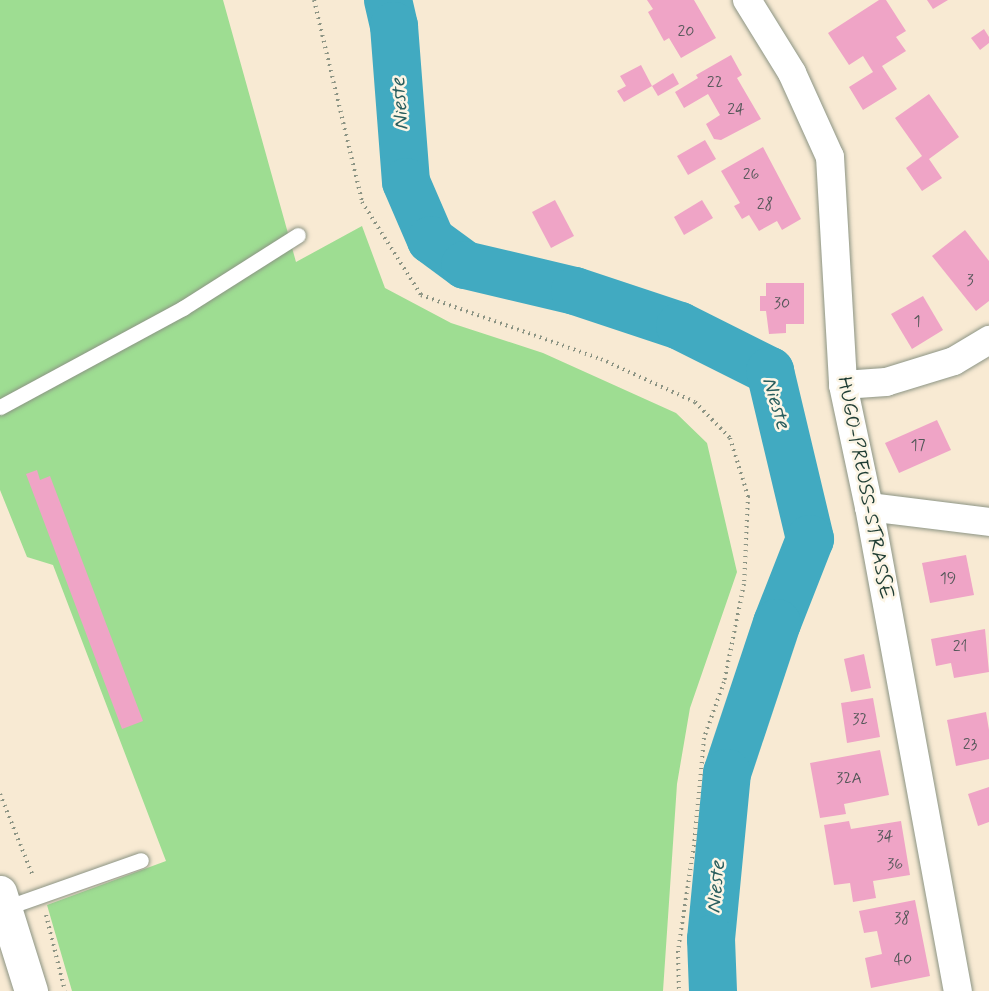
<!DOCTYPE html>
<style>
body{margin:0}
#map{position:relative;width:989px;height:991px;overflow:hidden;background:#f8ead3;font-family:Mynerve,sans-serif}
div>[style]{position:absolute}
.green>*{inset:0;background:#9edd92}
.river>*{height:48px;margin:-24px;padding:0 24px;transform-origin:24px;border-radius:24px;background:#41aac1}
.building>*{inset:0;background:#efa4c6}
.path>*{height:4px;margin-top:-2px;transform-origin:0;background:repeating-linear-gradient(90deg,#8c9484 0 1.5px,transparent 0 6px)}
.roads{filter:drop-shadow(0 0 2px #8c9484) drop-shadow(0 0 2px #8c9484)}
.service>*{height:15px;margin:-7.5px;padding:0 7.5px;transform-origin:7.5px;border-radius:7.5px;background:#fff}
.minor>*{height:28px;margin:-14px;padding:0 14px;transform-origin:14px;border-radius:14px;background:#fff}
.tertiary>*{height:33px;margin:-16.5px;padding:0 16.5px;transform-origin:16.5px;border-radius:16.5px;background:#fff}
span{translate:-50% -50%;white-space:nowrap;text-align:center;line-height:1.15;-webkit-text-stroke:5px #fcf5e5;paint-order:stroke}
.number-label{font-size:16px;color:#535758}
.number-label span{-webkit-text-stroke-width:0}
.street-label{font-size:20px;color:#1f3d34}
.water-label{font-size:21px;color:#295e5e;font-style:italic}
</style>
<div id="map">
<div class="green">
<div style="clip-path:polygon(0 0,223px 0,296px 262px,362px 226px,385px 288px,451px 323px,543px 353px,676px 413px,707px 443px,737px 572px,690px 708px,677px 784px,663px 991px,72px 991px,47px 905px,166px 861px,53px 565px,27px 557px,0 490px)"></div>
</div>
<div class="river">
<div style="left:388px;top:0;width:27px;rotate:77deg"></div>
<div style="left:394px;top:26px;width:156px;rotate:85.6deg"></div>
<div style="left:406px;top:182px;width:63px;rotate:66.7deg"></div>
<div style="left:431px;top:240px;width:42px;rotate:36.3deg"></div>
<div style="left:465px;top:265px;width:113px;rotate:13.3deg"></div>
<div style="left:575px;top:291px;width:111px;rotate:18.4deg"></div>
<div style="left:680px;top:326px;width:101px;rotate:26.6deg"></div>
<div style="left:770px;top:371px;width:173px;rotate:76.6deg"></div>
<div style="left:810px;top:539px;width:90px;rotate:111.4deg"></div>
<div style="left:777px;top:623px;width:158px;rotate:108.4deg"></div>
<div style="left:727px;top:773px;width:167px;rotate:95.5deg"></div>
<div style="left:711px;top:939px;width:52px;rotate:87.8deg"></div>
</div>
<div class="building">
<div style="clip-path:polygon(647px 0,694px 0,716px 38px,681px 58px,669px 38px,664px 41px,648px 12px,653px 9px)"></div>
<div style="clip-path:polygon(879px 0,886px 0,906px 31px,896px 37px,906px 51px,882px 66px,897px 89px,863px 110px,849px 87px,873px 72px,863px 56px,849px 65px,828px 33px)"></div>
<div style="clip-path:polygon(927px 0,948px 0,933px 9px)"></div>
<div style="clip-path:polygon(984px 29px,989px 37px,989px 43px,980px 50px,971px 38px)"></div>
<div style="clip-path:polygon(731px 55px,742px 75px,737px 78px,761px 119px,721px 140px,714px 139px,706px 124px,720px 115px,708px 94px,684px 108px,675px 92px,698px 78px,696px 75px)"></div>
<div style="clip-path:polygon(641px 65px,652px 86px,624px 102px,617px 91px,626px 86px,620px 76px)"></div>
<div style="clip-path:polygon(673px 73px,679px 84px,658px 96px,652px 86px)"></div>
<div style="clip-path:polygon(929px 94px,959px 137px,929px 159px,942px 178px,922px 191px,906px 168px,922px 156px,895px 118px)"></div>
<div style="clip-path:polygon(705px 140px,716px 159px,688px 175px,677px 156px)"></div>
<div style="clip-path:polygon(763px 147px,801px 219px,782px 230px,777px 221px,759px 231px,749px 215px,742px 219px,734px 206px,740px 203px,721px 171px)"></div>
<div style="clip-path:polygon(555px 200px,574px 236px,551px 248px,532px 212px)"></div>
<div style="clip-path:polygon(702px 200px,713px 218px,684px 235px,674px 217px)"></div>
<div style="clip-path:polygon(965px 230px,989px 261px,989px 301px,976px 311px,932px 256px)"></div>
<div style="clip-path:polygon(766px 283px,804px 283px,804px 324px,786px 324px,786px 333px,769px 334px,766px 311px,760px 311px,760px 296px,766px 296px)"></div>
<div style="clip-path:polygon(923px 296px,943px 330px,912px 349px,891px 314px)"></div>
<div style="clip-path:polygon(937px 420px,951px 450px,899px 473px,885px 443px)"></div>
<div style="clip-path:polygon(37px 470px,40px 480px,50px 476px,143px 721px,122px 729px,26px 474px)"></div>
<div style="clip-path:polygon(966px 555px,974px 595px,930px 603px,922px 563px)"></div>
<div style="clip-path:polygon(985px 629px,989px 672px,954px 678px,951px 663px,936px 666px,931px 639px)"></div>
<div style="clip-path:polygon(864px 654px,871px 688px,851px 692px,844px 659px)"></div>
<div style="clip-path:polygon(873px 698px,880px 737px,847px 743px,841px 703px)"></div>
<div style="clip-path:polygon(986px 712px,989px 730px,989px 759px,956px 766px,947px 720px)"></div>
<div style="clip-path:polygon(880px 750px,889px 795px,844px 804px,846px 814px,820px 818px,810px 763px)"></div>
<div style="clip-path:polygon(989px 787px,989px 822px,978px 826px,968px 794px)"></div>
<div style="clip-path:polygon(849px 821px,851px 829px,901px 821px,910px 875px,873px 881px,876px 898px,853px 902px,850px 883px,834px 885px,824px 825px)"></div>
<div style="clip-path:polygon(915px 900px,930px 976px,871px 988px,865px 958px,882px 954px,877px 931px,864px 933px,859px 911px)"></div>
</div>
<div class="path">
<div style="left:314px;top:0;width:208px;rotate:76.6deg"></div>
<div style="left:362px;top:202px;width:110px;rotate:57.6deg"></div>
<div style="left:421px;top:295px;width:191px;rotate:19.6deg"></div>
<div style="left:601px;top:359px;width:103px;rotate:24.6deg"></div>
<div style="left:695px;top:402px;width:50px;rotate:45.8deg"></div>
<div style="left:730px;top:438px;width:61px;rotate:72.8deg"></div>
<div style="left:748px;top:496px;width:88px;rotate:92.6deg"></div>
<div style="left:744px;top:584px;width:100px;rotate:101.5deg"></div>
<div style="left:724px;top:682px;width:59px;rotate:109.7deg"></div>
<div style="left:704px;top:738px;width:107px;rotate:95.3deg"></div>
<div style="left:694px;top:845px;width:107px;rotate:98.6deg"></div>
<div style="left:678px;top:951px;width:40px;rotate:88.6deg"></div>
<div style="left:0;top:794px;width:88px;rotate:68.1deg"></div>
<div style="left:46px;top:915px;width:78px;rotate:76deg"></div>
</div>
<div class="roads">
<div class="service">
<div style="left:0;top:407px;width:208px;rotate:-28.4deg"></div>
<div style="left:183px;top:308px;width:136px;rotate:-32.4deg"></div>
<div style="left:5px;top:908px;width:144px;rotate:-19.4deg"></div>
</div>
<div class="minor">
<div style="left:747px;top:0;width:86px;rotate:58.3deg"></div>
<div style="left:792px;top:73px;width:92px;rotate:65.7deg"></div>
<div style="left:830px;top:157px;width:228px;rotate:86.7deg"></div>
<div style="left:843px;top:385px;width:125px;rotate:78deg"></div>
<div style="left:869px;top:507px;width:492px;rotate:79.6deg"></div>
<div style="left:843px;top:385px;width:43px;rotate:-4deg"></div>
<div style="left:886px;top:382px;width:71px;rotate:-17.2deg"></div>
<div style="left:954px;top:361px;width:41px;rotate:-31deg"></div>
<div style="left:869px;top:507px;width:121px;rotate:7.1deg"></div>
</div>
<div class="tertiary">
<div style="left:0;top:892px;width:104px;rotate:72.6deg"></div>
</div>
</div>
<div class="number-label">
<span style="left:686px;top:32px">20</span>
<span style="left:715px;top:83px">22</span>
<span style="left:736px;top:110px">24</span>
<span style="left:751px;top:175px">26</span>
<span style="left:765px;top:205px">28</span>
<span style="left:970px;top:281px">3</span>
<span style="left:782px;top:304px">30</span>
<span style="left:917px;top:322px">1</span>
<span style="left:918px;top:446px">17</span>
<span style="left:948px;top:579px">19</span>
<span style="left:960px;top:647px">21</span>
<span style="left:860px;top:720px">32</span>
<span style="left:970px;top:745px">23</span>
<span style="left:849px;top:779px">32A</span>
<span style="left:885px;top:837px">34</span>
<span style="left:895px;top:865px">36</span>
<span style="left:902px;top:919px">38</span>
<span style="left:903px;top:960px">40</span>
</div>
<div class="street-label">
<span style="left:865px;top:488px;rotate:79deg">HUGO-PREUSS-STRASSE</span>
</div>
<div class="water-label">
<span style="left:400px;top:104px;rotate:-94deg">Nieste</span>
<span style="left:776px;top:403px;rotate:73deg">Nieste</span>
<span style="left:716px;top:887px;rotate:-85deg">Nieste</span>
</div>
</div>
